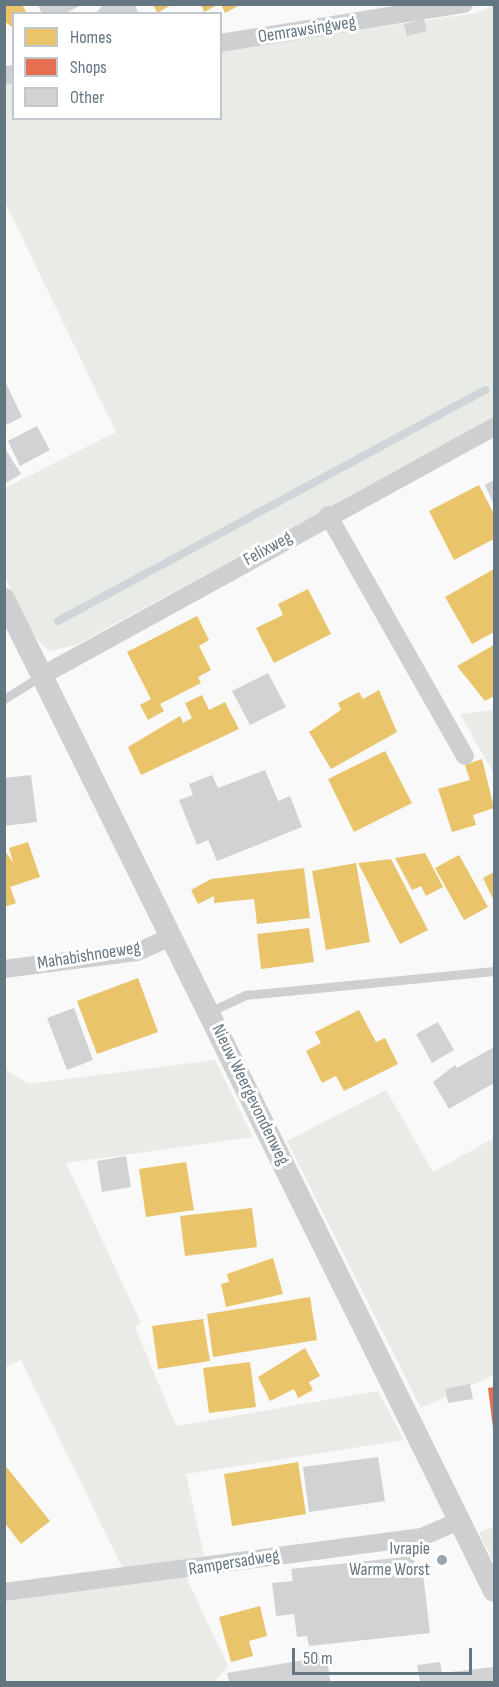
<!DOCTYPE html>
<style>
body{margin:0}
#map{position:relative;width:499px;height:1687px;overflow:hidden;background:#f9f9f9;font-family:"Sofia Sans Condensed",sans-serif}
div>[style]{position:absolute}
.green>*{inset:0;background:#e8ebe6}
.homes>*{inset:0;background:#e9c46a}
.shops>*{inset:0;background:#e76f51}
.stream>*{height:8px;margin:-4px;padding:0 4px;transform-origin:4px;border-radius:4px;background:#ced6d9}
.building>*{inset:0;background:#d0d2d3}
.service>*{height:9px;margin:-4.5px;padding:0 4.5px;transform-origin:4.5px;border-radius:4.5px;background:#cecfd0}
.minor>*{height:18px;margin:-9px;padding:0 9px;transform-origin:9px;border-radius:9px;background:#cecfd0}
.tertiary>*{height:22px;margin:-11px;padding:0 11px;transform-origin:11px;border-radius:11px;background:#cecfd0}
.dots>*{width:16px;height:16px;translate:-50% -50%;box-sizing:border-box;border:3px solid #fff;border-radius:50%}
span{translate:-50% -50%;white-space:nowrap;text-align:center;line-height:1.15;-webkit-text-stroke:6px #fff;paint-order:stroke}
.street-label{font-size:18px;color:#657683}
.poi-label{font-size:18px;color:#657683}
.right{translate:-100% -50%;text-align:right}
.frame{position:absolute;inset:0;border:6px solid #657683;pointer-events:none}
.legend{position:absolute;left:12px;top:12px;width:210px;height:108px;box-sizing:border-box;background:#fff;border:2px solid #c1c8cd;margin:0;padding:8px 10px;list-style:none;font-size:18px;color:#657683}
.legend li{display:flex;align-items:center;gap:12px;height:30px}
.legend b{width:30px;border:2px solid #c1c8cd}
.scale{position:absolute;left:292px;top:1648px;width:180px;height:27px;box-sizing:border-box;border:3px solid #657683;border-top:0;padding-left:8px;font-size:18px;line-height:21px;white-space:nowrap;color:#657683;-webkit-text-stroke:4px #fff;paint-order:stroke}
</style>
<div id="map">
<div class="green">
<div style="clip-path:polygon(494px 5px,494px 418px,76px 645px,49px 651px,30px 632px,5px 577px,5px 488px,116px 432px,5px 202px,5px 81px,13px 80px,14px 118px,220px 118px,221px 50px,476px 13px)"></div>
<div style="clip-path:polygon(494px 710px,494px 774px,460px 714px)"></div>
<div style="clip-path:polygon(215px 1060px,253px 1137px,66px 1163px,141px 1323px,135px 1327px,176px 1426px,378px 1391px,404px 1440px,186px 1474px,204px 1556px,123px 1569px,21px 1360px,5px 1367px,5px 1069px,28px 1084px)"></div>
<div style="clip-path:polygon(386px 1090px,433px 1172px,494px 1138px,494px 1375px,421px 1408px,287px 1141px)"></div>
<div style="clip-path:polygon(494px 1526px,494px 1563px,479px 1533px)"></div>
<div style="clip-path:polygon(186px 1577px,228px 1666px,214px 1682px,5px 1682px,4px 1598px)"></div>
</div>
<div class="homes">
<div style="clip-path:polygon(4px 4px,22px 4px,27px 14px,14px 14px,12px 27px,4px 21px)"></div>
<div style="clip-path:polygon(153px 4px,173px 4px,157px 13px)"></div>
<div style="clip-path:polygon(201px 4px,219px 4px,204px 12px)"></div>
<div style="clip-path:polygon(221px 4px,242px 4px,225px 13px)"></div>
<div style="clip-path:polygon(479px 485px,494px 514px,494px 539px,454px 560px,429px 511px)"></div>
<div style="clip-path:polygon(494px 569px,494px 632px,472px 644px,445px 597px)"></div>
<div style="clip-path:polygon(308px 589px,331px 634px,274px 663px,256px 628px,283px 615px,278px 604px)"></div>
<div style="clip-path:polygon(197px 616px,209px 640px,199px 646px,211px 670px,198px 677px,201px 683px,160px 704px,164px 711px,148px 720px,140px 705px,151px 699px,127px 652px)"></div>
<div style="clip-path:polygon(494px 645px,494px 696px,485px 701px,457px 666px)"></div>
<div style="clip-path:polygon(379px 690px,397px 732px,331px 769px,309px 732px,341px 710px,338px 703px,359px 692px,363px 699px)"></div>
<div style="clip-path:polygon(202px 695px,209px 710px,225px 702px,239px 729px,141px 775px,128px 747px,180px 716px,183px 723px,192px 718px,185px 703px)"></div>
<div style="clip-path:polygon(385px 751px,412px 803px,354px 832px,328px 779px)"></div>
<div style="clip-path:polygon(482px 759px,494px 808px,473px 815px,476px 825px,452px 832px,438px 789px,470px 780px,465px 765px)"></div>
<div style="clip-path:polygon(28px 842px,40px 877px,10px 887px,16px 903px,4px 907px,4px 850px,13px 862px,9px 848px)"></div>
<div style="clip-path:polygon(425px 853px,443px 887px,426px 896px,421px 886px,412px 890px,395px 858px)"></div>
<div style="clip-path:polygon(459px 855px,488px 907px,464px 920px,435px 868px)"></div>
<div style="clip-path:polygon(391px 859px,428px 930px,400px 944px,358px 863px)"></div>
<div style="clip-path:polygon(356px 863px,370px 942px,326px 950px,312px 871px)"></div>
<div style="clip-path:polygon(304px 868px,310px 918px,257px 924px,254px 899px,214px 903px,214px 896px,198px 904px,191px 890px,211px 879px)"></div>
<div style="clip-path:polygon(494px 872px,494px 901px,483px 878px)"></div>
<div style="clip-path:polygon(309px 928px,314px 962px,261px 969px,257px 934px)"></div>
<div style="clip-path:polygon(138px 978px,158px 1032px,97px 1054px,77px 1001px)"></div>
<div style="clip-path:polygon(359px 1010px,376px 1042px,385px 1038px,398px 1064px,344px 1091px,336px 1076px,322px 1083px,306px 1051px,321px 1043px,315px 1032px)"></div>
<div style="clip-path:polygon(186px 1162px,194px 1210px,146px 1217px,139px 1169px)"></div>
<div style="clip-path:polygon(252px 1208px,257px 1247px,185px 1256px,180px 1216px)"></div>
<div style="clip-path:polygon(273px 1258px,283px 1294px,226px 1307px,221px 1284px,229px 1282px,227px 1274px)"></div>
<div style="clip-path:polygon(310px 1297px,317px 1340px,213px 1357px,207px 1314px)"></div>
<div style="clip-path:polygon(203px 1319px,210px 1361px,158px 1369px,152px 1326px)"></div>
<div style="clip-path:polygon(305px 1348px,320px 1376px,309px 1382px,313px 1390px,298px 1398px,294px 1389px,270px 1401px,258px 1377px)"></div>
<div style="clip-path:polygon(250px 1362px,256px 1407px,209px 1413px,203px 1368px)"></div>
<div style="clip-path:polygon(298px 1462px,306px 1514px,232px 1526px,224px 1474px)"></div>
<div style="clip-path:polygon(4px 1464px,50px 1521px,21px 1544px,4px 1522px)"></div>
<div style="clip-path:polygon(260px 1606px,267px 1636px,249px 1641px,253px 1656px,231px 1662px,219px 1617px)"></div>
</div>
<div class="shops">
<div style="clip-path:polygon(494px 1387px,494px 1428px,493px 1428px,488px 1388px)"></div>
</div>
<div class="stream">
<div style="left:58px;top:621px;width:486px;rotate:-28.4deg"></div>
</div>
<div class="building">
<div style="clip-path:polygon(38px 4px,83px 4px,64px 14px,42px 14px)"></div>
<div style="clip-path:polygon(104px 4px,134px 4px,139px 14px,95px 14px)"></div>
<div style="clip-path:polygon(424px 19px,427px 31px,407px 36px,404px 24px)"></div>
<div style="clip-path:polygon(4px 379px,22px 417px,4px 426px)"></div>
<div style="clip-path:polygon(37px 426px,50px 450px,20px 466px,8px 441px)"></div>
<div style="clip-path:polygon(6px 450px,21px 474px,4px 484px,4px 451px)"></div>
<div style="clip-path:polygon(494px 480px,494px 505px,485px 485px)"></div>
<div style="clip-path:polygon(268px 673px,286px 707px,250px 725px,232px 691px)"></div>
<div style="clip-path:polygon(265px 770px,278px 801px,290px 796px,302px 827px,217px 861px,208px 840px,197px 845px,179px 800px,193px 795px,189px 784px,212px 775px,218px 788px)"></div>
<div style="clip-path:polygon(31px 775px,37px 822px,4px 826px,4px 778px)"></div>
<div style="clip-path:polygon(74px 1008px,93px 1060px,67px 1070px,47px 1018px)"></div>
<div style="clip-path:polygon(438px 1022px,454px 1050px,432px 1063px,416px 1034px)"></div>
<div style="clip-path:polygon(494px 1047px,494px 1083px,449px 1109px,433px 1082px,455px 1065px,457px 1068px)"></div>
<div style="clip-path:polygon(126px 1156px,131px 1187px,102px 1192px,97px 1161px)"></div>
<div style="clip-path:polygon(470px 1384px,473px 1399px,448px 1403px,445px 1389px)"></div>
<div style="clip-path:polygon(378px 1457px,385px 1501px,309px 1512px,303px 1467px)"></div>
<div style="clip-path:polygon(414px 1556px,415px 1567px,422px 1566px,430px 1633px,309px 1646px,307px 1636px,297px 1637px,294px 1614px,276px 1616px,272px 1583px,293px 1581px,291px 1569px)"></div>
<div style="clip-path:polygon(327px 1656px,330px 1682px,229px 1682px,227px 1673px)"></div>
<div style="clip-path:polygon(440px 1662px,442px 1673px,494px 1667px,494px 1682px,420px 1682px,417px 1665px)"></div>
</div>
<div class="service">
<div style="left:4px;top:699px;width:44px;rotate:-31.9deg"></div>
<div style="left:209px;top:1012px;width:40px;rotate:-25deg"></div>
<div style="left:245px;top:995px;width:250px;rotate:-5.5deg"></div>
</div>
<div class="minor">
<div style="left:220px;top:43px;width:247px;rotate:-9.1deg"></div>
<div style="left:4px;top:75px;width:10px;rotate:-6deg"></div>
<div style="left:328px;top:515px;width:277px;rotate:60.4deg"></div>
<div style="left:43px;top:675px;width:515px;rotate:-28.81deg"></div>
<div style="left:4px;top:969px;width:134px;rotate:-7.3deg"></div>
<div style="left:137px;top:952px;width:37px;rotate:-24deg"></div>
<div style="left:4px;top:1592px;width:422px;rotate:-7.5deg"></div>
<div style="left:422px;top:1537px;width:40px;rotate:-23.4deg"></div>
</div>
<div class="tertiary">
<div style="left:4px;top:599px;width:1106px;rotate:63.71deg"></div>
</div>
<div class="dots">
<div style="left:442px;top:1560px;background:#99a4ac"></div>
</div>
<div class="street-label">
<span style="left:307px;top:30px;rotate:-9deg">Oemrawsingweg</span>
<span style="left:268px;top:549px;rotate:-29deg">Felixweg</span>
<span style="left:89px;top:956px;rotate:-9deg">Mahabishnoeweg</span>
<span style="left:250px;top:1095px;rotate:64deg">Nieuw Weergevondenweg</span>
<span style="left:234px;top:1563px;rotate:-9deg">Rampersadweg</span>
</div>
<div class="poi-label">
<span class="right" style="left:430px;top:1560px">Ivrapie<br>Warme Worst</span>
</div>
<div class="frame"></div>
<ul class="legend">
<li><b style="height:16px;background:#e9c46a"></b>Homes</li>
<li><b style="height:16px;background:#e76f51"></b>Shops</li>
<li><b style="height:16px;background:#d0d2d3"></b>Other</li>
</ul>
<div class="scale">50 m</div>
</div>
